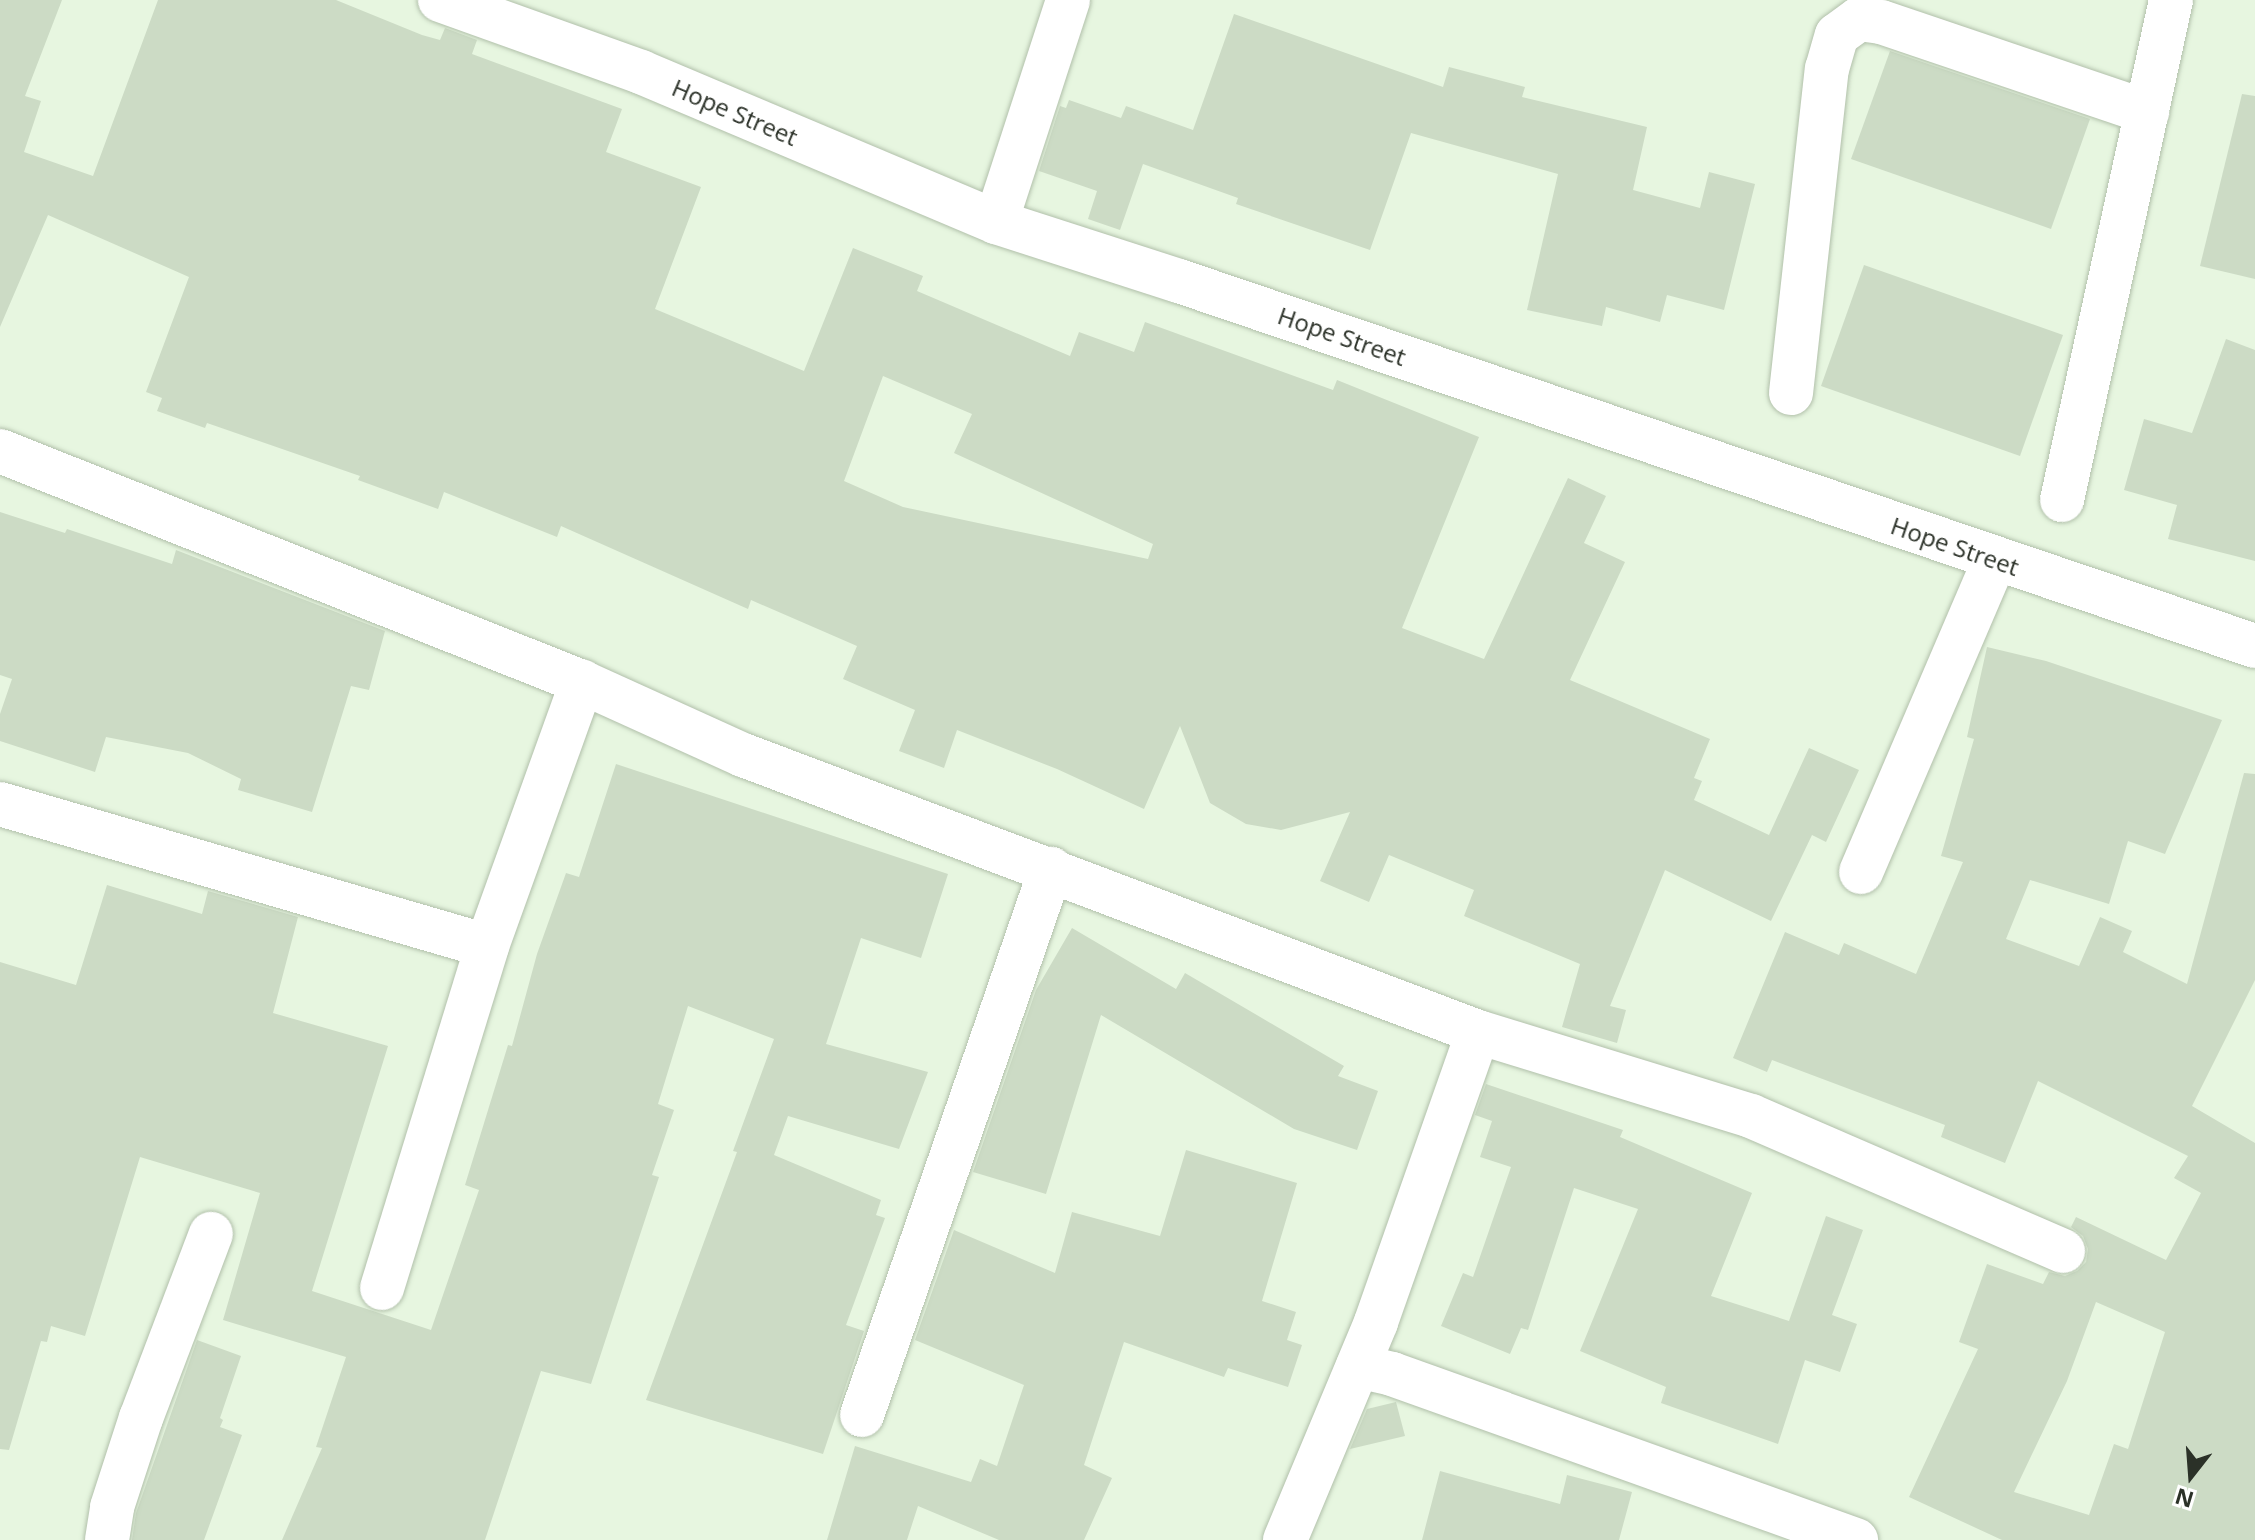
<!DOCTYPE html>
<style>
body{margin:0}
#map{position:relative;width:2255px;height:1540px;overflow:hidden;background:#e7f6e0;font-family:"Open Sans",sans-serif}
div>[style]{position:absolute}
.building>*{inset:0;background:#ccdbc5}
.roads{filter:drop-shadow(0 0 2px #b1c0aa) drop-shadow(0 0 2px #b1c0aa)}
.minor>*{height:44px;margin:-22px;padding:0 22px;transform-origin:22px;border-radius:22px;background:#fff}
span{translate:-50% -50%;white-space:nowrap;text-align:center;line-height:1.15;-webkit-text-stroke:8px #fff;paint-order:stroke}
.street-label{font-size:24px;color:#2b3128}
.north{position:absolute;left:2151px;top:1436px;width:80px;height:80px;-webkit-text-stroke:6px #fff;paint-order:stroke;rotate:197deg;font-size:22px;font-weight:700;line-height:32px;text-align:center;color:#2b3128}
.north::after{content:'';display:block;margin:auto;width:28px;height:36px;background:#2b3128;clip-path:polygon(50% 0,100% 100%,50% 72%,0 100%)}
</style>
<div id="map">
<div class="building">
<div style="clip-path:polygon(evenodd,0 0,62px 0,25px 96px,41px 101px,24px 152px,93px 176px,158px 0,336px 0,422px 35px,440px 40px,445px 28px,477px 40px,472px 54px,622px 109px,606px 152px,701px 187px,655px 309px,804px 371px,853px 248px,923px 276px,917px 291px,1070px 356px,1079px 332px,1134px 352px,1145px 322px,1333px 390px,1337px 380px,1479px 437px,1402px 628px,1484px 659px,1568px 478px,1606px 496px,1584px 543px,1625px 562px,1570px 680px,1710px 739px,1694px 778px,1702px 781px,1694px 800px,1769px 835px,1809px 748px,1859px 770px,1826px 842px,1812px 835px,1771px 921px,1665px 870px,1610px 1006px,1626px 1010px,1617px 1043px,1562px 1027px,1580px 964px,1464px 916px,1474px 890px,1389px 855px,1369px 902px,1320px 881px,1350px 812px,1281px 830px,1246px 824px,1210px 803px,1180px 726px,1144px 809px,1057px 769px,957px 730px,944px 768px,899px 751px,915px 710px,843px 679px,857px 646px,751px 600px,748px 609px,561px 526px,557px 537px,444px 492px,438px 509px,358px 480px,360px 476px,207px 423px,205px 428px,157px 411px,162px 398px,146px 392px,189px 277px,48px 215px,0 327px,0 0,883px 376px,972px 414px,954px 453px,1153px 544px,1148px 559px,903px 507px,844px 481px,883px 376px)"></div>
<div style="clip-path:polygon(1234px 14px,1443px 87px,1449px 67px,1525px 87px,1522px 97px,1647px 127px,1633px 190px,1700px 208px,1709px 172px,1755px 184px,1724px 310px,1667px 295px,1660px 322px,1606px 307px,1602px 326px,1527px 310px,1558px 174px,1411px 133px,1370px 250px,1236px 204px,1238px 198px,1143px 164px,1120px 230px,1088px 219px,1097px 191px,1039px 171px,1060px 106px,1066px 108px,1069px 100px,1121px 118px,1126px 106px,1193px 130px)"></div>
<div style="clip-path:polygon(1890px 51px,2090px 119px,2051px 229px,1851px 159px)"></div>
<div style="clip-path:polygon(2242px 94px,2255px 96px,2255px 279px,2200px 266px)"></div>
<div style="clip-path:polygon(1864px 265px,2063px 335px,2020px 456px,1821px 386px)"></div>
<div style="clip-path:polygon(2226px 339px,2255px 350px,2255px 561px,2168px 539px,2177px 505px,2124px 490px,2144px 419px,2192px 433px)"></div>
<div style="clip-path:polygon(0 512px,65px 533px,67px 529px,172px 564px,176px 550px,385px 631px,369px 690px,351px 686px,312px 812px,238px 790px,241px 779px,188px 753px,106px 737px,95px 772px,0 741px,0 714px,12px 679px,0 675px)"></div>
<div style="clip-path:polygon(evenodd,1987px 647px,2046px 661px,2222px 720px,2165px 854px,2128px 841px,2109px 904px,2030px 880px,2006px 939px,2079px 966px,2100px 917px,2132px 931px,2123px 952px,2187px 984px,2244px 773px,2255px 774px,2255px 980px,2192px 1106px,2255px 1143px,2255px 1540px,2002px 1540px,1909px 1497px,1978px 1349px,1959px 1342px,1987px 1264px,2043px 1284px,2049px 1272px,2065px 1276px,2077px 1271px,2086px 1262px,2088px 1249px,2083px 1236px,2071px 1227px,2076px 1217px,2166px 1260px,2201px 1193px,2174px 1178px,2188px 1156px,2038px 1081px,2005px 1163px,1941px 1137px,1945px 1125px,1772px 1060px,1767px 1072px,1733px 1058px,1785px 932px,1839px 955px,1844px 943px,1916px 974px,1963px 862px,1941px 856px,1974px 739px,1967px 737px,1987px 647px,2096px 1302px,2165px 1332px,2128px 1449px,2114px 1444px,2089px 1515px,2014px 1492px,2067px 1381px,2096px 1302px)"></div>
<div style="clip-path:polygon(616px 764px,948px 874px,921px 958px,861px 938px,826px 1044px,928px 1072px,899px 1149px,788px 1116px,774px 1155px,881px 1200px,876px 1215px,885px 1218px,846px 1325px,864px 1331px,823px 1454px,646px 1400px,737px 1152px,733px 1151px,774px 1039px,688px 1006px,658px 1104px,674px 1110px,652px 1175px,659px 1177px,591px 1384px,541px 1371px,485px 1540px,282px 1540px,322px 1448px,316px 1447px,346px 1357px,223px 1320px,260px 1193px,140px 1157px,85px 1336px,51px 1326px,47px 1342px,41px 1341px,9px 1450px,0 1449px,0 962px,76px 985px,107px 885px,202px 914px,208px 891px,298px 917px,273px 1013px,388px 1046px,312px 1291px,431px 1330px,479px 1190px,465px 1185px,508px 1045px,512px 1046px,537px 954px,566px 873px,579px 877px)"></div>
<div style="clip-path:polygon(1072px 928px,1176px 989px,1185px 973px,1344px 1066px,1338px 1076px,1378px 1091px,1357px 1150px,1294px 1129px,1101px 1015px,1046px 1194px,973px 1172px,1036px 990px)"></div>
<div style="clip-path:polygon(1486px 1084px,1623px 1130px,1620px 1137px,1752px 1193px,1711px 1296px,1789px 1321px,1826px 1216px,1863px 1230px,1832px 1315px,1857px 1324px,1840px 1372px,1805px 1360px,1778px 1444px,1661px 1403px,1666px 1387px,1580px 1351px,1638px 1209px,1574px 1188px,1528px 1330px,1521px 1328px,1510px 1354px,1441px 1326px,1463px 1273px,1473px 1277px,1511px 1167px,1480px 1157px,1492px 1121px,1475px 1115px)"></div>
<div style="clip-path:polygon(1186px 1150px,1297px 1183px,1262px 1301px,1296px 1312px,1287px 1340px,1302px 1345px,1288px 1387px,1228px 1368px,1224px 1377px,1124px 1342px,1084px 1465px,1112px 1478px,1084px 1540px,999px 1540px,918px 1506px,907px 1540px,827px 1540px,855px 1446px,971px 1482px,980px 1459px,997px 1466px,1024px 1385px,915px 1340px,954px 1230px,1055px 1273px,1072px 1212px,1160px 1236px)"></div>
<div style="clip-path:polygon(197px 1340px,241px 1356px,220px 1418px,223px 1420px,220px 1427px,242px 1435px,204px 1540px,132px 1540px,136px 1513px)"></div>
<div style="clip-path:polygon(1396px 1402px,1405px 1436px,1350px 1449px,1367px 1409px)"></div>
<div style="clip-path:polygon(1440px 1471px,1560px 1504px,1567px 1475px,1632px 1492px,1619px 1540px,1422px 1540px)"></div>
</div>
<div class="roads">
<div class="minor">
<div style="left:440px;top:0;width:214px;rotate:19.7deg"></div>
<div style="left:641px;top:72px;width:385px;rotate:22.9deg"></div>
<div style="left:996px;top:222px;width:192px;rotate:17.9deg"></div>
<div style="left:1179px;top:281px;width:1136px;rotate:18.74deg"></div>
<div style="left:996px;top:222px;width:233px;rotate:-72deg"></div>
<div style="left:1791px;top:393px;width:326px;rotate:-83.7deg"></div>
<div style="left:1827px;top:69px;width:35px;rotate:-74deg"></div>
<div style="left:1837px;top:35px;width:27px;rotate:-36deg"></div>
<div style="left:1859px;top:19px;width:22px;rotate:8deg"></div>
<div style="left:1881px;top:22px;width:281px;rotate:18.7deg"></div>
<div style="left:0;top:451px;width:626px;rotate:21.65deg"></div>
<div style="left:582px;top:682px;width:177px;rotate:24.4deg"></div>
<div style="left:743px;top:755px;width:785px;rotate:20.65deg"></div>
<div style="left:1478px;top:1032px;width:286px;rotate:17.1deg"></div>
<div style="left:1751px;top:1116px;width:340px;rotate:23.4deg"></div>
<div style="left:2062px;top:500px;width:512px;rotate:-77.7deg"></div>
<div style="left:0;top:804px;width:507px;rotate:16.26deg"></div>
<div style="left:1861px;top:872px;width:340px;rotate:-66.8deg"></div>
<div style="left:382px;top:1288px;width:358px;rotate:-72.9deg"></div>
<div style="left:487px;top:946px;width:281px;rotate:-70.2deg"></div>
<div style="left:1358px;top:1366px;width:35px;rotate:13deg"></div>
<div style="left:1392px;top:1374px;width:493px;rotate:19.7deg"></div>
<div style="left:862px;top:1415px;width:578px;rotate:-70.91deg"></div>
<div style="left:107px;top:1540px;width:33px;rotate:-81deg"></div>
<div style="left:112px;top:1507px;width:94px;rotate:-72deg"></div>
<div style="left:141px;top:1418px;width:197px;rotate:-69.2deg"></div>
<div style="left:1285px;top:1540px;width:236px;rotate:-67.3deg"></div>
<div style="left:1376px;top:1322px;width:307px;rotate:-70.6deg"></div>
</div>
</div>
<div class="street-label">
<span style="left:735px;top:112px;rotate:23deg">Hope Street</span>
<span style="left:1342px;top:336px;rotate:19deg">Hope Street</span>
<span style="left:1955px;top:546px;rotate:19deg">Hope Street</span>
</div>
<div class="north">N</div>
</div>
